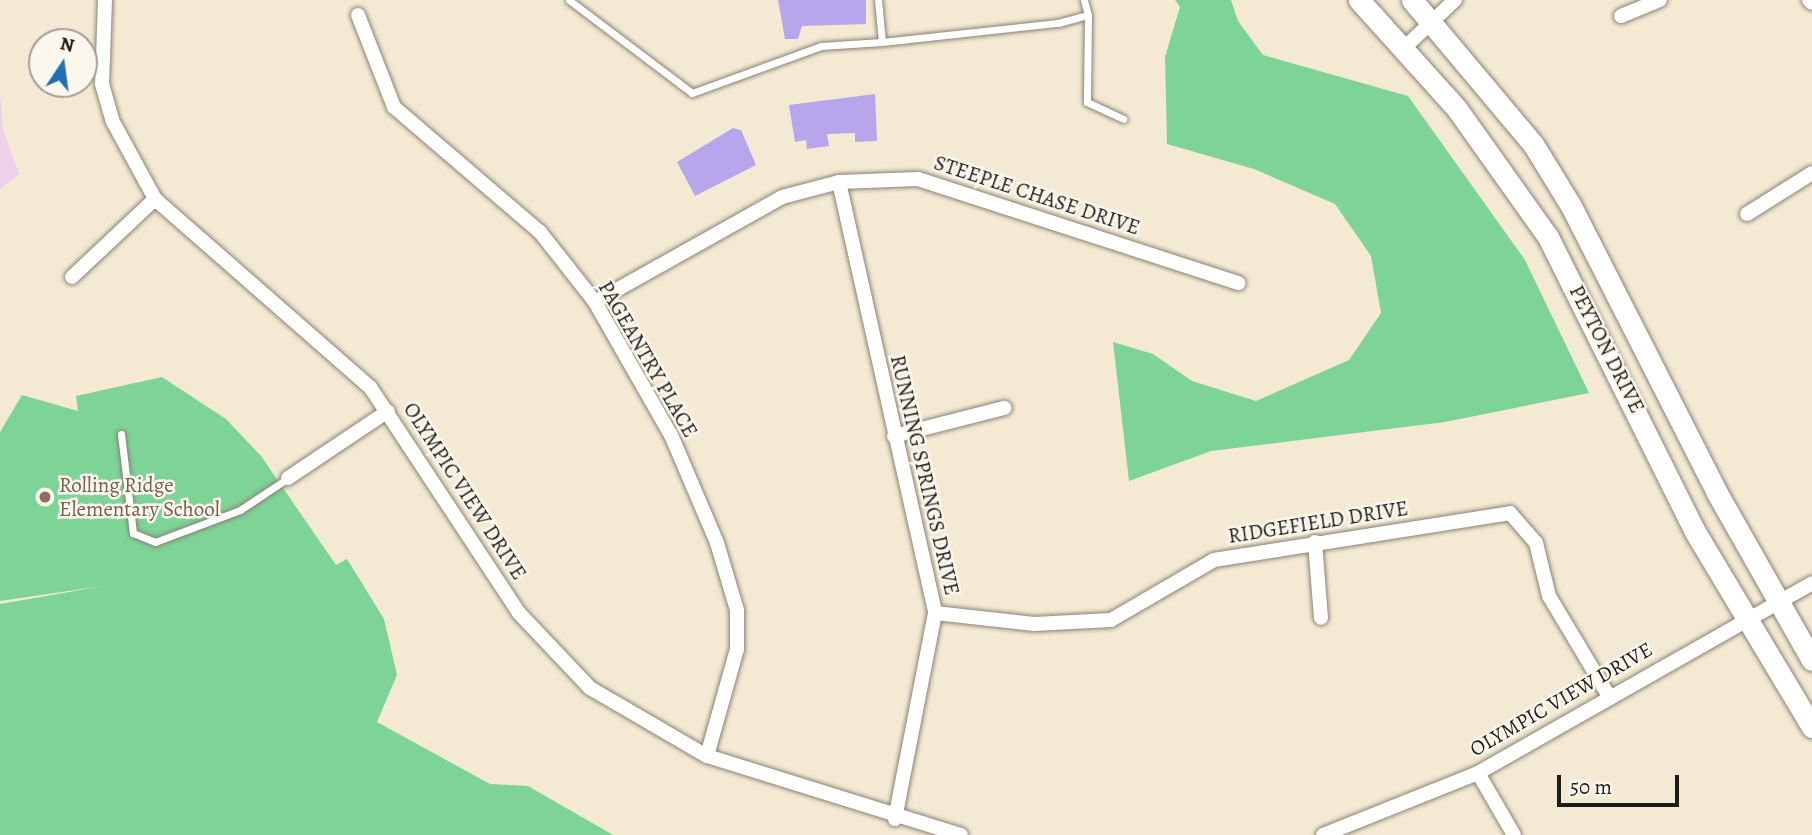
<!DOCTYPE html>
<style>
body{margin:0}
#map{position:relative;width:1812px;height:835px;overflow:hidden;background:#f4e9d2;font-family:Alegreya,serif}
div>[style]{position:absolute}
.built>*{inset:0;background:#edd1e9}
.green>*{inset:0;background:#7ed497}
.building>*{inset:0;background:#b7a6ec}
.roads{filter:drop-shadow(0 0 2px #888277) drop-shadow(0 0 2px #888277)}
.lane>*{height:7px;margin:-3.5px;padding:0 3.5px;transform-origin:3.5px;border-radius:3.5px;background:#fff}
.street>*{height:14px;margin:-7px;padding:0 7px;transform-origin:7px;border-radius:7px;background:#fff}
.primary>*{height:21px;margin:-10.5px;padding:0 10.5px;transform-origin:10.5px;border-radius:10.5px;background:#fff}
.dots>*{width:19px;height:19px;translate:-50% -50%;box-sizing:border-box;border:4px solid #fbf7ec;border-radius:50%}
span{translate:-50% -50%;white-space:nowrap;text-align:center;line-height:1.15;-webkit-text-stroke:5px #fbf7ec;paint-order:stroke}
.street-label{font-size:21px;color:#1c1c1c}
.education-label{font-size:21px;color:#785e54}
.left{translate:0 -50%;text-align:left}
.north{position:absolute;left:28px;top:28px;width:70px;height:70px;box-sizing:border-box;background:#fbf7ec;border:2px solid #a29f99;border-radius:50%;rotate:13deg;font-size:19px;font-weight:700;line-height:28px;text-align:center;color:#1c1c1c}
.north::after{content:'';display:block;margin:auto;width:24px;height:32px;background:#1f6fb2;clip-path:polygon(50% 0,100% 100%,50% 72%,0 100%)}
.scale{position:absolute;left:1557px;top:775px;width:122px;height:32px;box-sizing:border-box;border:4px solid #1c1c1c;border-top:0;padding-left:9px;font-size:21px;line-height:24px;white-space:nowrap;color:#1c1c1c;-webkit-text-stroke:5px #fbf7ec;paint-order:stroke}
</style>
<div id="map">
<div class="built">
<div style="clip-path:polygon(0 95px,3px 130px,19px 174px,0 189px)"></div>
</div>
<div class="green">
<div style="clip-path:polygon(1175px 0,1231px 0,1238px 21px,1263px 55px,1408px 96px,1525px 260px,1589px 393px,1445px 422px,1211px 451px,1129px 481px,1113px 342px,1153px 354px,1192px 381px,1256px 401px,1349px 360px,1381px 313px,1371px 256px,1335px 204px,1254px 169px,1167px 144px,1165px 57px,1180px 7px)"></div>
<div style="clip-path:polygon(162px 377px,226px 419px,261px 456px,336px 565px,347px 559px,384px 619px,397px 675px,377px 722px,490px 784px,528px 786px,613px 835px,0 835px,0 604px,103px 586px,0 601px,0 432px,22px 395px,78px 411px,76px 396px)"></div>
</div>
<div class="building">
<div style="clip-path:polygon(778px 0,866px 0,866px 24px,802px 26px,798px 39px,785px 39px)"></div>
<div style="clip-path:polygon(875px 94px,877px 141px,855px 142px,855px 133px,827px 134px,829px 146px,807px 149px,806px 140px,795px 142px,789px 105px)"></div>
<div style="clip-path:polygon(733px 128px,741px 130px,756px 165px,695px 196px,677px 162px)"></div>
</div>
<div class="roads">
<div class="lane">
<div style="left:569px;top:0;width:154px;rotate:37.1deg"></div>
<div style="left:692px;top:93px;width:137px;rotate:-20deg"></div>
<div style="left:821px;top:46px;width:61px;rotate:-3.8deg"></div>
<div style="left:882px;top:42px;width:42px;rotate:-95.4deg"></div>
<div style="left:1088px;top:15px;width:87px;rotate:90.7deg"></div>
<div style="left:1087px;top:102px;width:40px;rotate:25deg"></div>
<div style="left:882px;top:42px;width:177px;rotate:-6.2deg"></div>
<div style="left:1058px;top:23px;width:31px;rotate:-15deg"></div>
<div style="left:1088px;top:15px;width:16px;rotate:-105deg"></div>
<div style="left:121px;top:434px;width:100px;rotate:83.1deg"></div>
<div style="left:133px;top:533px;width:24px;rotate:22deg"></div>
<div style="left:155px;top:542px;width:91px;rotate:-20.6deg"></div>
<div style="left:240px;top:510px;width:58px;rotate:-33.7deg"></div>
</div>
<div class="street">
<div style="left:105px;top:0;width:84px;rotate:92deg"></div>
<div style="left:102px;top:84px;width:37px;rotate:74deg"></div>
<div style="left:112px;top:120px;width:90px;rotate:61.4deg"></div>
<div style="left:155px;top:199px;width:286px;rotate:41.2deg"></div>
<div style="left:370px;top:387px;width:271px;rotate:56.6deg"></div>
<div style="left:519px;top:613px;width:103px;rotate:46.6deg"></div>
<div style="left:590px;top:688px;width:135px;rotate:30.2deg"></div>
<div style="left:707px;top:756px;width:266px;rotate:17.3deg"></div>
<div style="left:1809px;top:0;width:4px;rotate:45deg"></div>
<div style="left:358px;top:15px;width:99px;rotate:68.6deg"></div>
<div style="left:394px;top:107px;width:192px;rotate:40.6deg"></div>
<div style="left:540px;top:232px;width:89px;rotate:51.8deg"></div>
<div style="left:595px;top:302px;width:153px;rotate:60.3deg"></div>
<div style="left:671px;top:435px;width:117px;rotate:66.9deg"></div>
<div style="left:717px;top:543px;width:70px;rotate:73.4deg"></div>
<div style="left:737px;top:610px;width:39px;rotate:90deg"></div>
<div style="left:737px;top:649px;width:111px;rotate:105.7deg"></div>
<div style="left:1621px;top:16px;width:42px;rotate:-22.3deg"></div>
<div style="left:1404px;top:48px;width:70px;rotate:-43.3deg"></div>
<div style="left:839px;top:182px;width:442px;rotate:77.4deg"></div>
<div style="left:935px;top:613px;width:210px;rotate:101deg"></div>
<div style="left:1747px;top:214px;width:77px;rotate:-32.2deg"></div>
<div style="left:72px;top:277px;width:114px;rotate:-43.2deg"></div>
<div style="left:595px;top:302px;width:214px;rotate:-29.3deg"></div>
<div style="left:782px;top:197px;width:59px;rotate:-14.7deg"></div>
<div style="left:839px;top:182px;width:79px;rotate:-2.2deg"></div>
<div style="left:918px;top:179px;width:337px;rotate:18deg"></div>
<div style="left:894px;top:436px;width:114px;rotate:-14.3deg"></div>
<div style="left:288px;top:478px;width:120px;rotate:-33.8deg"></div>
<div style="left:1315px;top:542px;width:76px;rotate:85.5deg"></div>
<div style="left:935px;top:613px;width:100px;rotate:6.3deg"></div>
<div style="left:1034px;top:624px;width:77px;rotate:-3deg"></div>
<div style="left:1111px;top:620px;width:119px;rotate:-30.2deg"></div>
<div style="left:1214px;top:560px;width:300px;rotate:-9deg"></div>
<div style="left:1510px;top:513px;width:40px;rotate:49deg"></div>
<div style="left:1536px;top:543px;width:55px;rotate:76.2deg"></div>
<div style="left:1549px;top:596px;width:119px;rotate:59.1deg"></div>
<div style="left:1478px;top:773px;width:72px;rotate:59.9deg"></div>
<div style="left:1323px;top:835px;width:167px;rotate:-21.8deg"></div>
<div style="left:1478px;top:773px;width:384px;rotate:-29.6deg"></div>
</div>
<div class="primary">
<div style="left:1359px;top:0;width:147px;rotate:48deg"></div>
<div style="left:1457px;top:109px;width:157px;rotate:54.6deg"></div>
<div style="left:1548px;top:237px;width:327px;rotate:63.5deg"></div>
<div style="left:1694px;top:530px;width:230px;rotate:59.1deg"></div>
<div style="left:1412px;top:0;width:188px;rotate:50deg"></div>
<div style="left:1533px;top:144px;width:73px;rotate:58.5deg"></div>
<div style="left:1571px;top:206px;width:322px;rotate:63deg"></div>
<div style="left:1717px;top:493px;width:192px;rotate:60.4deg"></div>
</div>
</div>
<div class="dots">
<div style="left:45px;top:497px;background:#8d6e63"></div>
</div>
<div class="street-label">
<span style="left:1037px;top:195px;rotate:18deg">STEEPLE CHASE DRIVE</span>
<span style="left:1607px;top:349px;rotate:63deg">PEYTON DRIVE</span>
<span style="left:648px;top:359px;rotate:60deg">PAGEANTRY PLACE</span>
<span style="left:925px;top:475px;rotate:77deg">RUNNING SPRINGS DRIVE</span>
<span style="left:465px;top:491px;rotate:57deg">OLYMPIC VIEW DRIVE</span>
<span style="left:1318px;top:522px;rotate:-9deg">RIDGEFIELD DRIVE</span>
<span style="left:1561px;top:699px;rotate:-30deg">OLYMPIC VIEW DRIVE</span>
</div>
<div class="education-label">
<span class="left" style="left:59px;top:497px">Rolling Ridge<br>Elementary School</span>
</div>
<div class="north">N</div>
<div class="scale">50 m</div>
</div>
